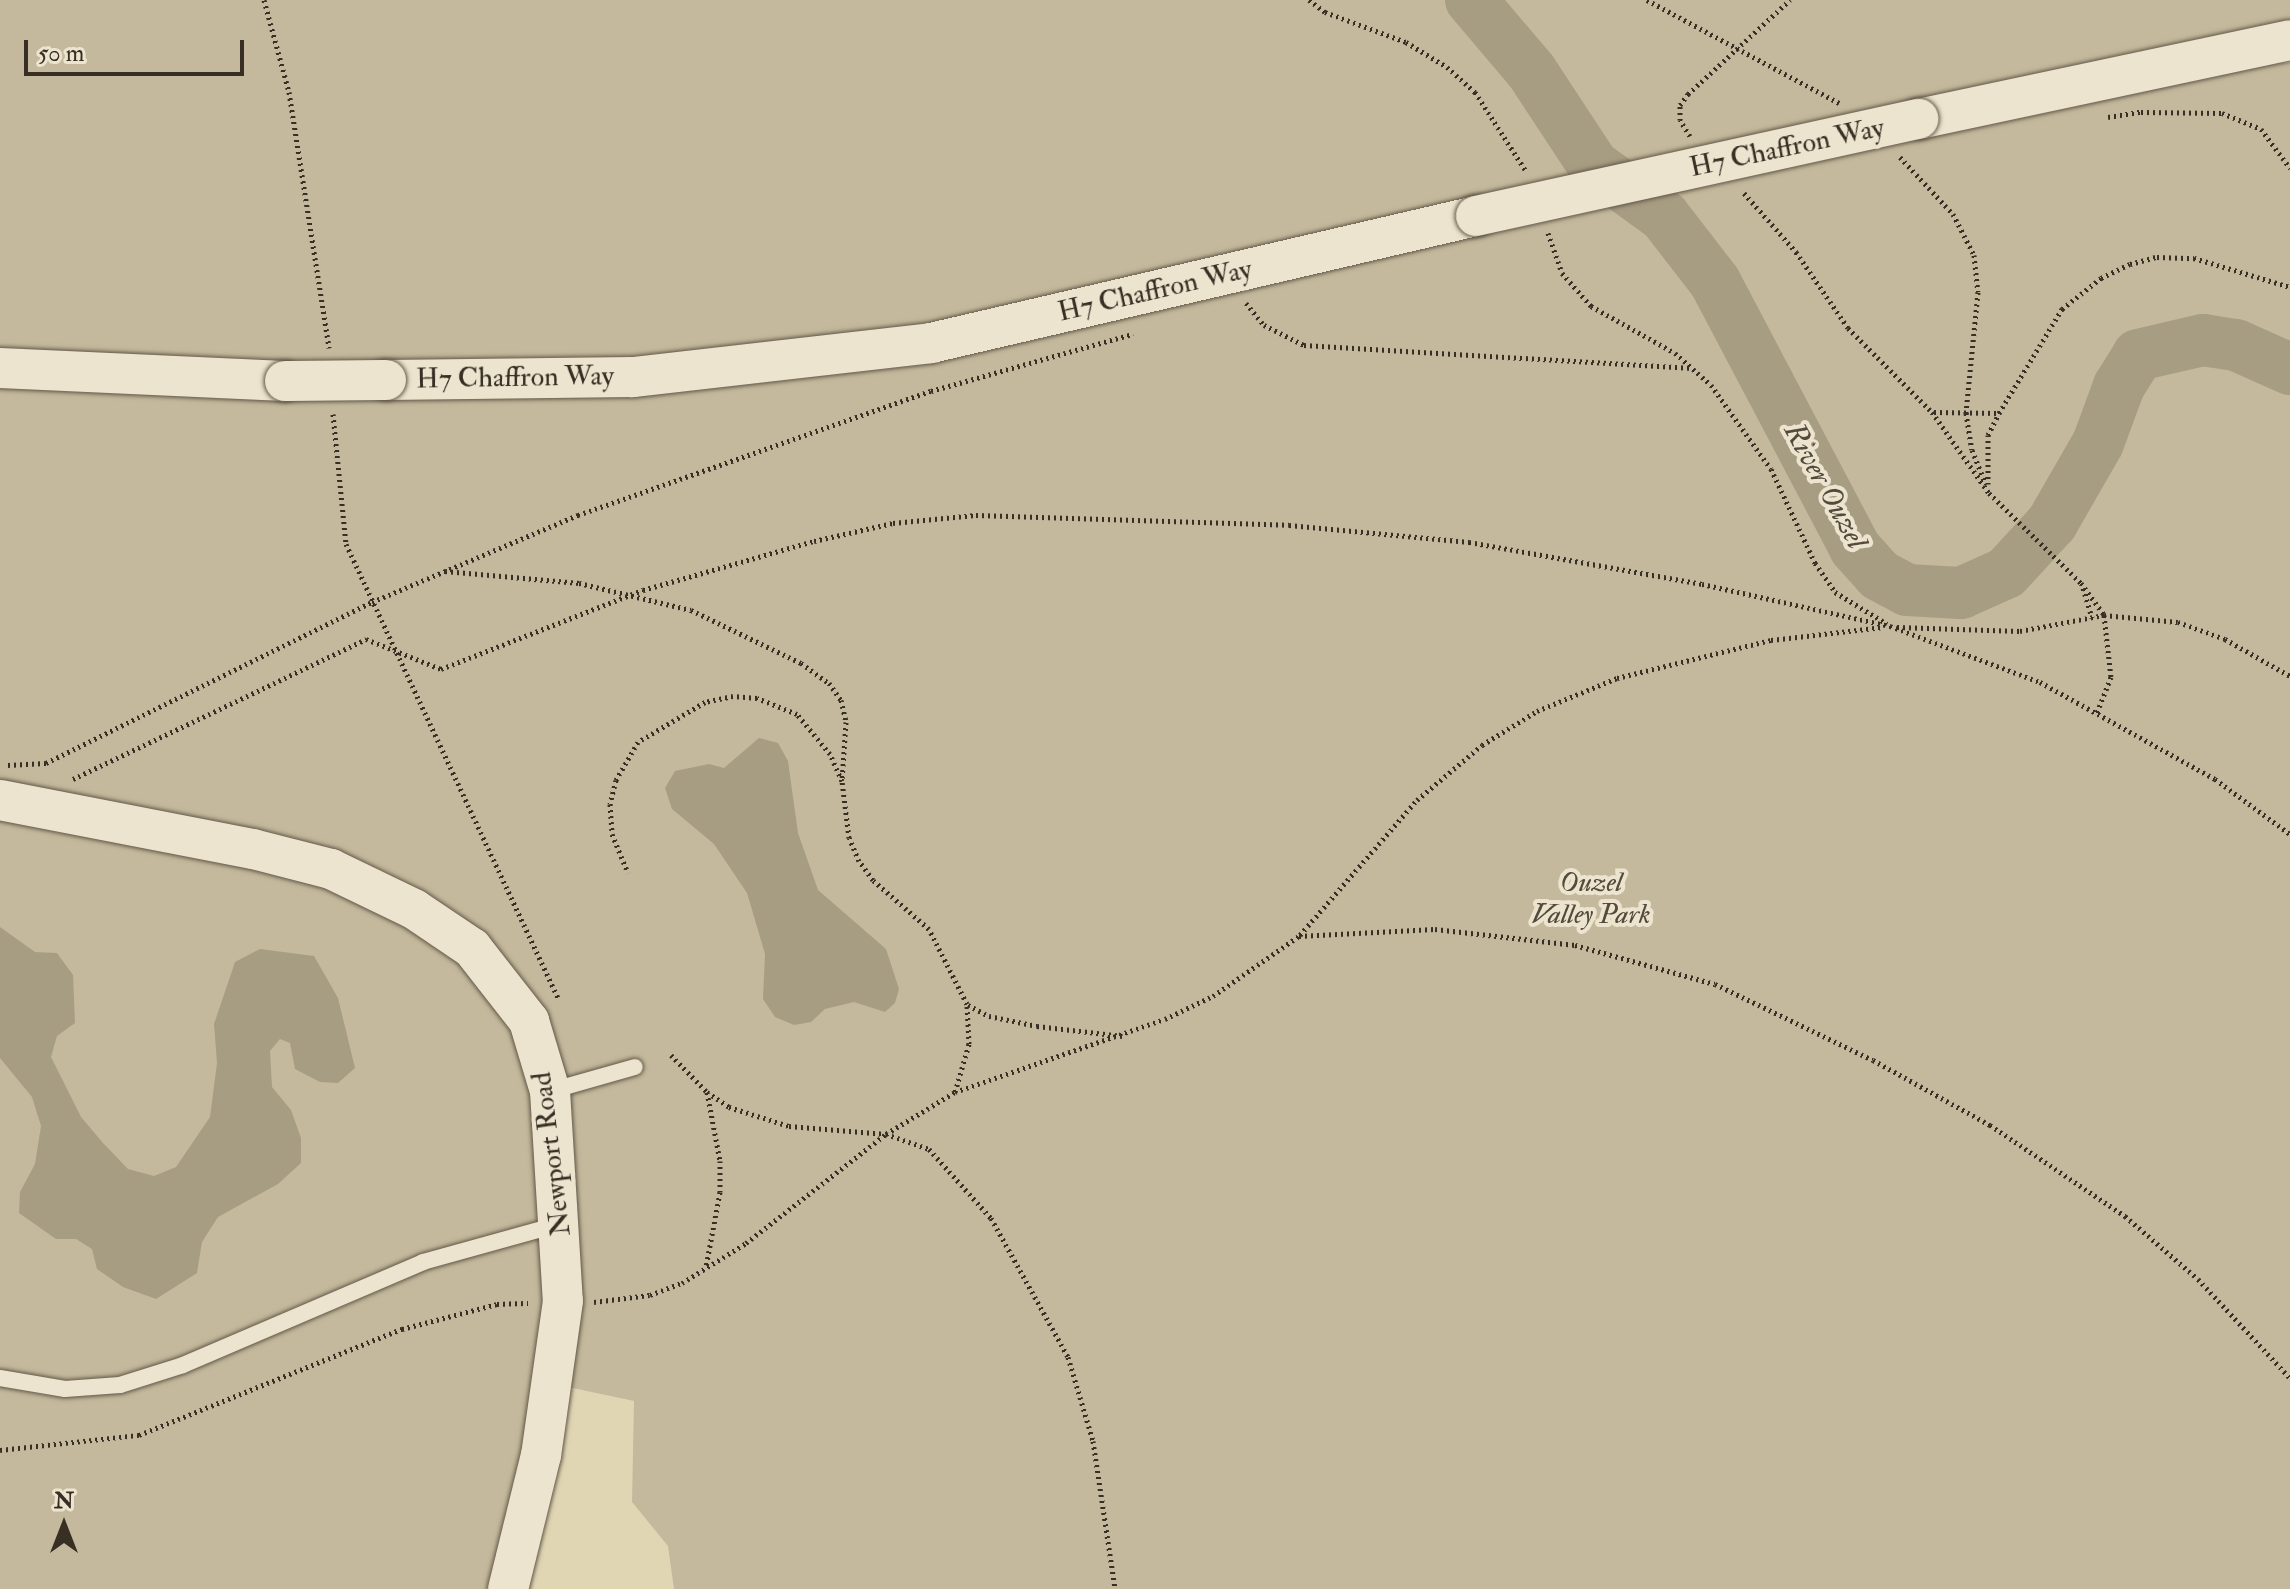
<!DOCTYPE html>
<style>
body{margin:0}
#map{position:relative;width:2290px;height:1589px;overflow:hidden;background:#e1d6b4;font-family:"IM FELL Double Pica",serif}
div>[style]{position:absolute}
.green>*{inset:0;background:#c4b99c}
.water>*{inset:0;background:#a79d83}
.river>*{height:52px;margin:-26px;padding:0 26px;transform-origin:26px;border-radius:26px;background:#a79d83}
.path>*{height:5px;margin-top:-2.5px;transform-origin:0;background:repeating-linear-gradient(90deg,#372e24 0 2px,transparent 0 6px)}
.roads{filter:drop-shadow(0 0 2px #625848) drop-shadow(0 0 2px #625848)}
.service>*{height:16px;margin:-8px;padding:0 8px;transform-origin:8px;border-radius:8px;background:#ece4ce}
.tertiary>*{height:40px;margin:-20px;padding:0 20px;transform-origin:20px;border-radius:20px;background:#ece4ce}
.bridges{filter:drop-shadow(0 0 2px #625848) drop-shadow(0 0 2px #625848)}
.tertiary-bridge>*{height:40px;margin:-20px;padding:0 20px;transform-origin:20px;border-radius:20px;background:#ece4ce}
span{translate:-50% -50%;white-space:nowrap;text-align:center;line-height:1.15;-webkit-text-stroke:8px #ece4ce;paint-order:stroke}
.street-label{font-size:28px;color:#372e24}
.park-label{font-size:28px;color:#534a3c;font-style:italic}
.water-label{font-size:30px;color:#534a3c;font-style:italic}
.north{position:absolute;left:24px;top:1485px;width:80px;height:80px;-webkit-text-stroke:6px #ece4ce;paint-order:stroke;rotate:0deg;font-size:22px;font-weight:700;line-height:32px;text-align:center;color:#372e24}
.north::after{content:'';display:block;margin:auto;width:28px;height:36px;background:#372e24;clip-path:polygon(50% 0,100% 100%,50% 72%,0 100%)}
.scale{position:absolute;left:24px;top:40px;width:220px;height:36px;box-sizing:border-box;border:4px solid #372e24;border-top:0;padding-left:10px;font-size:24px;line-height:28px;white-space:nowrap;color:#372e24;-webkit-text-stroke:6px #ece4ce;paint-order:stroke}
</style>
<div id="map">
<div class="green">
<div style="clip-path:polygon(0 0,2290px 0,2290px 46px,2266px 63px,2290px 63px,2290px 1589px,674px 1589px,668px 1546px,632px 1502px,634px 1401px,554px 1384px,508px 1589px,0 1589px)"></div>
</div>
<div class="water">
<div style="clip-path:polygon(759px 738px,778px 743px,788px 761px,798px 833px,818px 890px,886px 949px,899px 989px,895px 1003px,885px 1012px,854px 1002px,825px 1009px,811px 1022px,794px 1025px,775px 1017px,763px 999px,765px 954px,747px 893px,714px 844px,672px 809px,665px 788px,675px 771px,709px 764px,724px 768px)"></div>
<div style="clip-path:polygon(0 927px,35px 952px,57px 953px,73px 975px,75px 1023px,57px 1036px,51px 1057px,81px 1117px,103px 1143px,128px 1169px,154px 1176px,176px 1167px,210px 1117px,217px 1063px,214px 1024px,235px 962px,260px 949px,314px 956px,338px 998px,355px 1068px,338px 1083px,320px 1082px,295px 1069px,290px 1043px,280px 1039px,270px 1051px,272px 1087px,291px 1110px,301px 1138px,301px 1163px,278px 1184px,218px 1217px,202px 1242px,197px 1273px,156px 1299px,123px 1287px,97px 1269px,92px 1249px,76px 1239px,56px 1239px,19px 1213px,20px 1192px,35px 1164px,41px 1126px,32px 1097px,0 1058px)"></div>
</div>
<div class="river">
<div style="left:1471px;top:0;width:94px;rotate:49.7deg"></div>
<div style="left:1532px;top:72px;width:111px;rotate:56.7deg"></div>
<div style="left:1593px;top:165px;width:87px;rotate:35.7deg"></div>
<div style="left:1664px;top:216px;width:83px;rotate:52.3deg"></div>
<div style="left:1715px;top:282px;width:301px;rotate:62.2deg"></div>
<div style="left:1855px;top:548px;width:36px;rotate:48deg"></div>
<div style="left:1879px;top:575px;width:32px;rotate:28deg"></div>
<div style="left:1907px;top:590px;width:54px;rotate:3.2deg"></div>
<div style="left:1961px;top:593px;width:49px;rotate:-24deg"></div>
<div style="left:2006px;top:573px;width:68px;rotate:-47.4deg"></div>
<div style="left:2052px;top:523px;width:92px;rotate:-60.1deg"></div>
<div style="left:2098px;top:443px;width:61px;rotate:-69.8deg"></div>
<div style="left:2119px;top:386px;width:36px;rotate:-58deg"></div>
<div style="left:2138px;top:355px;width:67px;rotate:-13deg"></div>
<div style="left:2203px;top:340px;width:33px;rotate:9deg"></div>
<div style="left:2236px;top:345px;width:59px;rotate:24deg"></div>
</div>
<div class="path">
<div style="left:264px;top:0;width:95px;rotate:74.8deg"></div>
<div style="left:289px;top:92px;width:259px;rotate:81.1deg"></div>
<div style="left:1309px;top:0;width:20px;rotate:37deg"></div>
<div style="left:1325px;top:12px;width:86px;rotate:20.3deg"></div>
<div style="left:1406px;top:42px;width:48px;rotate:31.4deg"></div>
<div style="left:1447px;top:67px;width:38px;rotate:42deg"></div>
<div style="left:1475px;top:92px;width:94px;rotate:57.2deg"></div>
<div style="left:1647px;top:0;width:218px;rotate:28.2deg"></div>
<div style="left:2108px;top:117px;width:33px;rotate:-9deg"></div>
<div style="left:2141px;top:112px;width:81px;rotate:0.7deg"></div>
<div style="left:2222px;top:113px;width:42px;rotate:22.3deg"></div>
<div style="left:2261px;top:129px;width:49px;rotate:53.4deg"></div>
<div style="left:1690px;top:136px;width:19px;rotate:-122deg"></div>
<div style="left:1680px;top:120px;width:15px;rotate:-90deg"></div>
<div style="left:1680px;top:105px;width:14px;rotate:-54deg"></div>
<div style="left:1688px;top:94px;width:139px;rotate:-42.7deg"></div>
<div style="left:1900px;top:157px;width:78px;rotate:47.1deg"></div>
<div style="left:1953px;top:214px;width:46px;rotate:62.9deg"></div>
<div style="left:1974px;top:255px;width:37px;rotate:84deg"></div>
<div style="left:1978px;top:292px;width:122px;rotate:95.7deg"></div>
<div style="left:1966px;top:413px;width:37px;rotate:81deg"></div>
<div style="left:1972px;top:450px;width:37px;rotate:68deg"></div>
<div style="left:1744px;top:193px;width:79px;rotate:48.6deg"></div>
<div style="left:1796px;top:252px;width:92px;rotate:55.6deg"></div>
<div style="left:1848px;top:328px;width:119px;rotate:45deg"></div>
<div style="left:1932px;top:412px;width:99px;rotate:54.9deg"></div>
<div style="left:1989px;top:493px;width:129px;rotate:44.4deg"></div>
<div style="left:2081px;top:583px;width:39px;rotate:54deg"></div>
<div style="left:2104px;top:615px;width:62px;rotate:83.6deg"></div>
<div style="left:2111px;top:677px;width:41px;rotate:111.5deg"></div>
<div style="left:1548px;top:233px;width:42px;rotate:70.7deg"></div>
<div style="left:1562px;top:273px;width:44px;rotate:48.7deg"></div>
<div style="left:1591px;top:306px;width:96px;rotate:29.2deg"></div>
<div style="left:1675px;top:353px;width:48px;rotate:41.6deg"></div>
<div style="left:1711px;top:385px;width:103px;rotate:54.5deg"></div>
<div style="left:1771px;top:469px;width:104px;rotate:64.9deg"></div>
<div style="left:1815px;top:563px;width:35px;rotate:55deg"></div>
<div style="left:1835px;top:592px;width:61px;rotate:31.6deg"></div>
<div style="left:1246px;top:303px;width:28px;rotate:51deg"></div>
<div style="left:1264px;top:325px;width:45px;rotate:26.6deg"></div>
<div style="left:1304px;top:345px;width:389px;rotate:3.4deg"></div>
<div style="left:1934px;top:412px;width:65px;rotate:0.9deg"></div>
<div style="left:1999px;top:413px;width:122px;rotate:-58.8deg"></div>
<div style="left:2062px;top:309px;width:50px;rotate:-38.5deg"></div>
<div style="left:2101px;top:278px;width:32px;rotate:-26deg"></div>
<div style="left:2130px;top:264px;width:28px;rotate:-15deg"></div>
<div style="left:2157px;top:257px;width:37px;rotate:2deg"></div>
<div style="left:2194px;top:258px;width:100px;rotate:16.8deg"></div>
<div style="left:333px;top:414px;width:131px;rotate:84.3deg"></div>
<div style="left:346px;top:544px;width:503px;rotate:64.96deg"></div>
<div style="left:1988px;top:484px;width:49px;rotate:-90deg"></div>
<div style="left:1988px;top:435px;width:25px;rotate:-63deg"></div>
<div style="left:445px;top:571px;width:135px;rotate:5.1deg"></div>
<div style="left:579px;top:583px;width:115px;rotate:13.6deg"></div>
<div style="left:691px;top:610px;width:122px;rotate:25.7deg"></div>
<div style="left:801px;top:663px;width:34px;rotate:36deg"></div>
<div style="left:829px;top:683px;width:21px;rotate:55deg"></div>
<div style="left:841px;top:700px;width:23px;rotate:77deg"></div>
<div style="left:846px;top:722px;width:59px;rotate:93.9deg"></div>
<div style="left:842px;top:781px;width:30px;rotate:-114deg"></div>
<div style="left:830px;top:754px;width:52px;rotate:-129.5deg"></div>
<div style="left:797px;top:714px;width:43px;rotate:-158.2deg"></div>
<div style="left:757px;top:698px;width:24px;rotate:-175deg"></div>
<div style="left:733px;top:696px;width:29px;rotate:168deg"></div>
<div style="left:705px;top:702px;width:78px;rotate:149.2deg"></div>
<div style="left:638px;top:742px;width:44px;rotate:120.1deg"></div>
<div style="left:616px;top:780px;width:25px;rotate:104deg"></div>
<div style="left:610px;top:804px;width:30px;rotate:86deg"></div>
<div style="left:612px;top:834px;width:42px;rotate:67.7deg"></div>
<div style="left:2083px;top:588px;width:31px;rotate:73deg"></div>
<div style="left:1897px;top:627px;width:123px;rotate:1.9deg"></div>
<div style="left:2020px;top:631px;width:86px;rotate:-10.8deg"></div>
<div style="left:2104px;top:615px;width:74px;rotate:5.4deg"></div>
<div style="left:2178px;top:622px;width:50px;rotate:19.9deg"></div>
<div style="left:2225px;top:639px;width:75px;rotate:29.6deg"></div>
<div style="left:8px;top:765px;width:38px;rotate:-3deg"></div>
<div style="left:46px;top:763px;width:364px;rotate:-26.3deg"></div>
<div style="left:372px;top:602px;width:224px;rotate:-22.9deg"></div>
<div style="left:578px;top:515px;width:374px;rotate:-19.4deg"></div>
<div style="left:931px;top:391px;width:210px;rotate:-15.8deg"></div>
<div style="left:73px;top:779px;width:325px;rotate:-25.5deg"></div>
<div style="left:366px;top:639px;width:81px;rotate:21.8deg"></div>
<div style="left:441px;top:669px;width:217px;rotate:-21.4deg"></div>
<div style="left:643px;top:590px;width:178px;rotate:-16deg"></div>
<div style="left:814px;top:541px;width:81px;rotate:-12.8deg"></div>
<div style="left:893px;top:523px;width:83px;rotate:-5.5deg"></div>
<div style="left:976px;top:515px;width:313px;rotate:1.8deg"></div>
<div style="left:1289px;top:525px;width:181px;rotate:5.4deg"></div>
<div style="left:1469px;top:542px;width:237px;rotate:10.2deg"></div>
<div style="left:1702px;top:584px;width:193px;rotate:12.6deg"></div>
<div style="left:1890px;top:626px;width:160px;rotate:20.5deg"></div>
<div style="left:2040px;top:682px;width:200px;rotate:29deg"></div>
<div style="left:2215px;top:779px;width:93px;rotate:36.3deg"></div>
<div style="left:1300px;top:935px;width:179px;rotate:-49.1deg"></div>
<div style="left:1417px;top:800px;width:85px;rotate:-40.2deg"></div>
<div style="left:1482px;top:745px;width:65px;rotate:-31.7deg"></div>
<div style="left:1537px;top:711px;width:87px;rotate:-22.4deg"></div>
<div style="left:1617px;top:678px;width:159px;rotate:-13.9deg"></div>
<div style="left:1771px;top:640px;width:113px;rotate:-6.6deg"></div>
<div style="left:968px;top:1005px;width:24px;rotate:28deg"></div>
<div style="left:989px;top:1016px;width:49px;rotate:11.8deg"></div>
<div style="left:1037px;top:1026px;width:86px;rotate:6.7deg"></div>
<div style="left:671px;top:1055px;width:52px;rotate:45.8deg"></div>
<div style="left:707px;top:1092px;width:70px;rotate:79.3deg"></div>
<div style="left:720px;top:1161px;width:31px;rotate:90deg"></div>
<div style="left:720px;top:1192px;width:76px;rotate:100.6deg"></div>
<div style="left:707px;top:1092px;width:27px;rotate:34deg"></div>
<div style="left:729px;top:1107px;width:63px;rotate:17.6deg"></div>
<div style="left:789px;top:1126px;width:97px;rotate:4.7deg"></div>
<div style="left:886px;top:1134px;width:81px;rotate:-31.3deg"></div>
<div style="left:955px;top:1092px;width:50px;rotate:-73.7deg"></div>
<div style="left:969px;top:1044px;width:40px;rotate:-92.9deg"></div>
<div style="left:967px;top:1004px;width:84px;rotate:-116.9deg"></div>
<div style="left:929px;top:929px;width:74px;rotate:-138.8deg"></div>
<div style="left:873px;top:880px;width:24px;rotate:-126deg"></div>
<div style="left:859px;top:861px;width:25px;rotate:-113deg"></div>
<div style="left:849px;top:838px;width:57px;rotate:-97deg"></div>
<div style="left:955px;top:1092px;width:222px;rotate:-19.2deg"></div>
<div style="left:1165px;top:1019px;width:53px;rotate:-25.6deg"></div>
<div style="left:1213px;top:996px;width:105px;rotate:-34.9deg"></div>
<div style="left:1299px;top:936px;width:136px;rotate:-2.9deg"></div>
<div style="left:1435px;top:929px;width:141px;rotate:6.5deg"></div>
<div style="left:1575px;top:945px;width:145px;rotate:15.6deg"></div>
<div style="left:1715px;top:984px;width:175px;rotate:25.7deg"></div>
<div style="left:1873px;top:1060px;width:134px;rotate:29.1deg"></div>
<div style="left:1990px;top:1125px;width:163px;rotate:34deg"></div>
<div style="left:2125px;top:1216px;width:96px;rotate:40.8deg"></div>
<div style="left:2198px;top:1279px;width:135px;rotate:47.1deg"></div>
<div style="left:594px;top:1302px;width:56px;rotate:-7.1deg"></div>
<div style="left:650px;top:1295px;width:34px;rotate:-21deg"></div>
<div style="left:682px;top:1283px;width:75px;rotate:-32deg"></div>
<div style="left:746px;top:1243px;width:177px;rotate:-37.9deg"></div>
<div style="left:886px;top:1134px;width:46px;rotate:19.2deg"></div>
<div style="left:929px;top:1149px;width:93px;rotate:48.1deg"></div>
<div style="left:991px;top:1218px;width:159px;rotate:61deg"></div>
<div style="left:1068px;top:1357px;width:88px;rotate:73.4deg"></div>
<div style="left:1093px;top:1441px;width:150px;rotate:81.5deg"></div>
<div style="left:0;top:1450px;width:140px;rotate:-6.2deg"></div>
<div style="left:139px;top:1435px;width:284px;rotate:-22deg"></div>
<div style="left:402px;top:1329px;width:98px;rotate:-14.7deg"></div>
<div style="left:497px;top:1304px;width:31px;rotate:-2deg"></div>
</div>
<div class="roads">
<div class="service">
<div style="left:550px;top:1091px;width:88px;rotate:-15.8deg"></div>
<div style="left:0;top:1378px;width:66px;rotate:9.6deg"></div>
<div style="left:65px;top:1389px;width:55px;rotate:-4.2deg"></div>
<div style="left:120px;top:1385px;width:66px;rotate:-17.6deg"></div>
<div style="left:183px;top:1365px;width:261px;rotate:-23.2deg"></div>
<div style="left:423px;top:1262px;width:142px;rotate:-15.5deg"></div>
</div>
<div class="tertiary">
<div style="left:1919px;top:119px;width:379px;rotate:-12deg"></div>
<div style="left:0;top:368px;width:285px;rotate:2.6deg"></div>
<div style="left:386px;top:380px;width:247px;rotate:-0.7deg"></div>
<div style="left:633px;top:377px;width:300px;rotate:-6.5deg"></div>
<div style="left:931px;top:343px;width:560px;rotate:-13.12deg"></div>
<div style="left:0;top:800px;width:258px;rotate:11deg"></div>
<div style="left:253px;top:849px;width:81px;rotate:14.4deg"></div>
<div style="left:331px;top:869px;width:92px;rotate:25.7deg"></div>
<div style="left:414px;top:909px;width:70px;rotate:33.9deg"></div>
<div style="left:472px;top:948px;width:93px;rotate:52deg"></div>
<div style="left:529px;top:1021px;width:73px;rotate:73.3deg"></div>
<div style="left:550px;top:1091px;width:210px;rotate:86.5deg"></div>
<div style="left:563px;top:1301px;width:156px;rotate:98.1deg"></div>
<div style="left:541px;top:1455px;width:138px;rotate:103.8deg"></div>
</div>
</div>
<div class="bridges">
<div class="tertiary-bridge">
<div style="left:1476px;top:216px;width:453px;rotate:-12.4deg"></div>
<div style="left:285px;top:381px;width:101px;rotate:-0.6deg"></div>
</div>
</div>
<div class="street-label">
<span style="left:1787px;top:148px;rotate:-12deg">H7 Chaffron Way</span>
<span style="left:1155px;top:291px;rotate:-13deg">H7 Chaffron Way</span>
<span style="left:515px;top:378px;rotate:-1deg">H7 Chaffron Way</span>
<span style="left:552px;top:1154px;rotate:-97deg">Newport Road</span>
</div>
<div class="park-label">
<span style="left:1591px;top:899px">Ouzel<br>Valley Park</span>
</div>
<div class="water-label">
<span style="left:1825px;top:486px;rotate:61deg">River Ouzel</span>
</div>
<div class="north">N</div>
<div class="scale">50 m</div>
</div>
